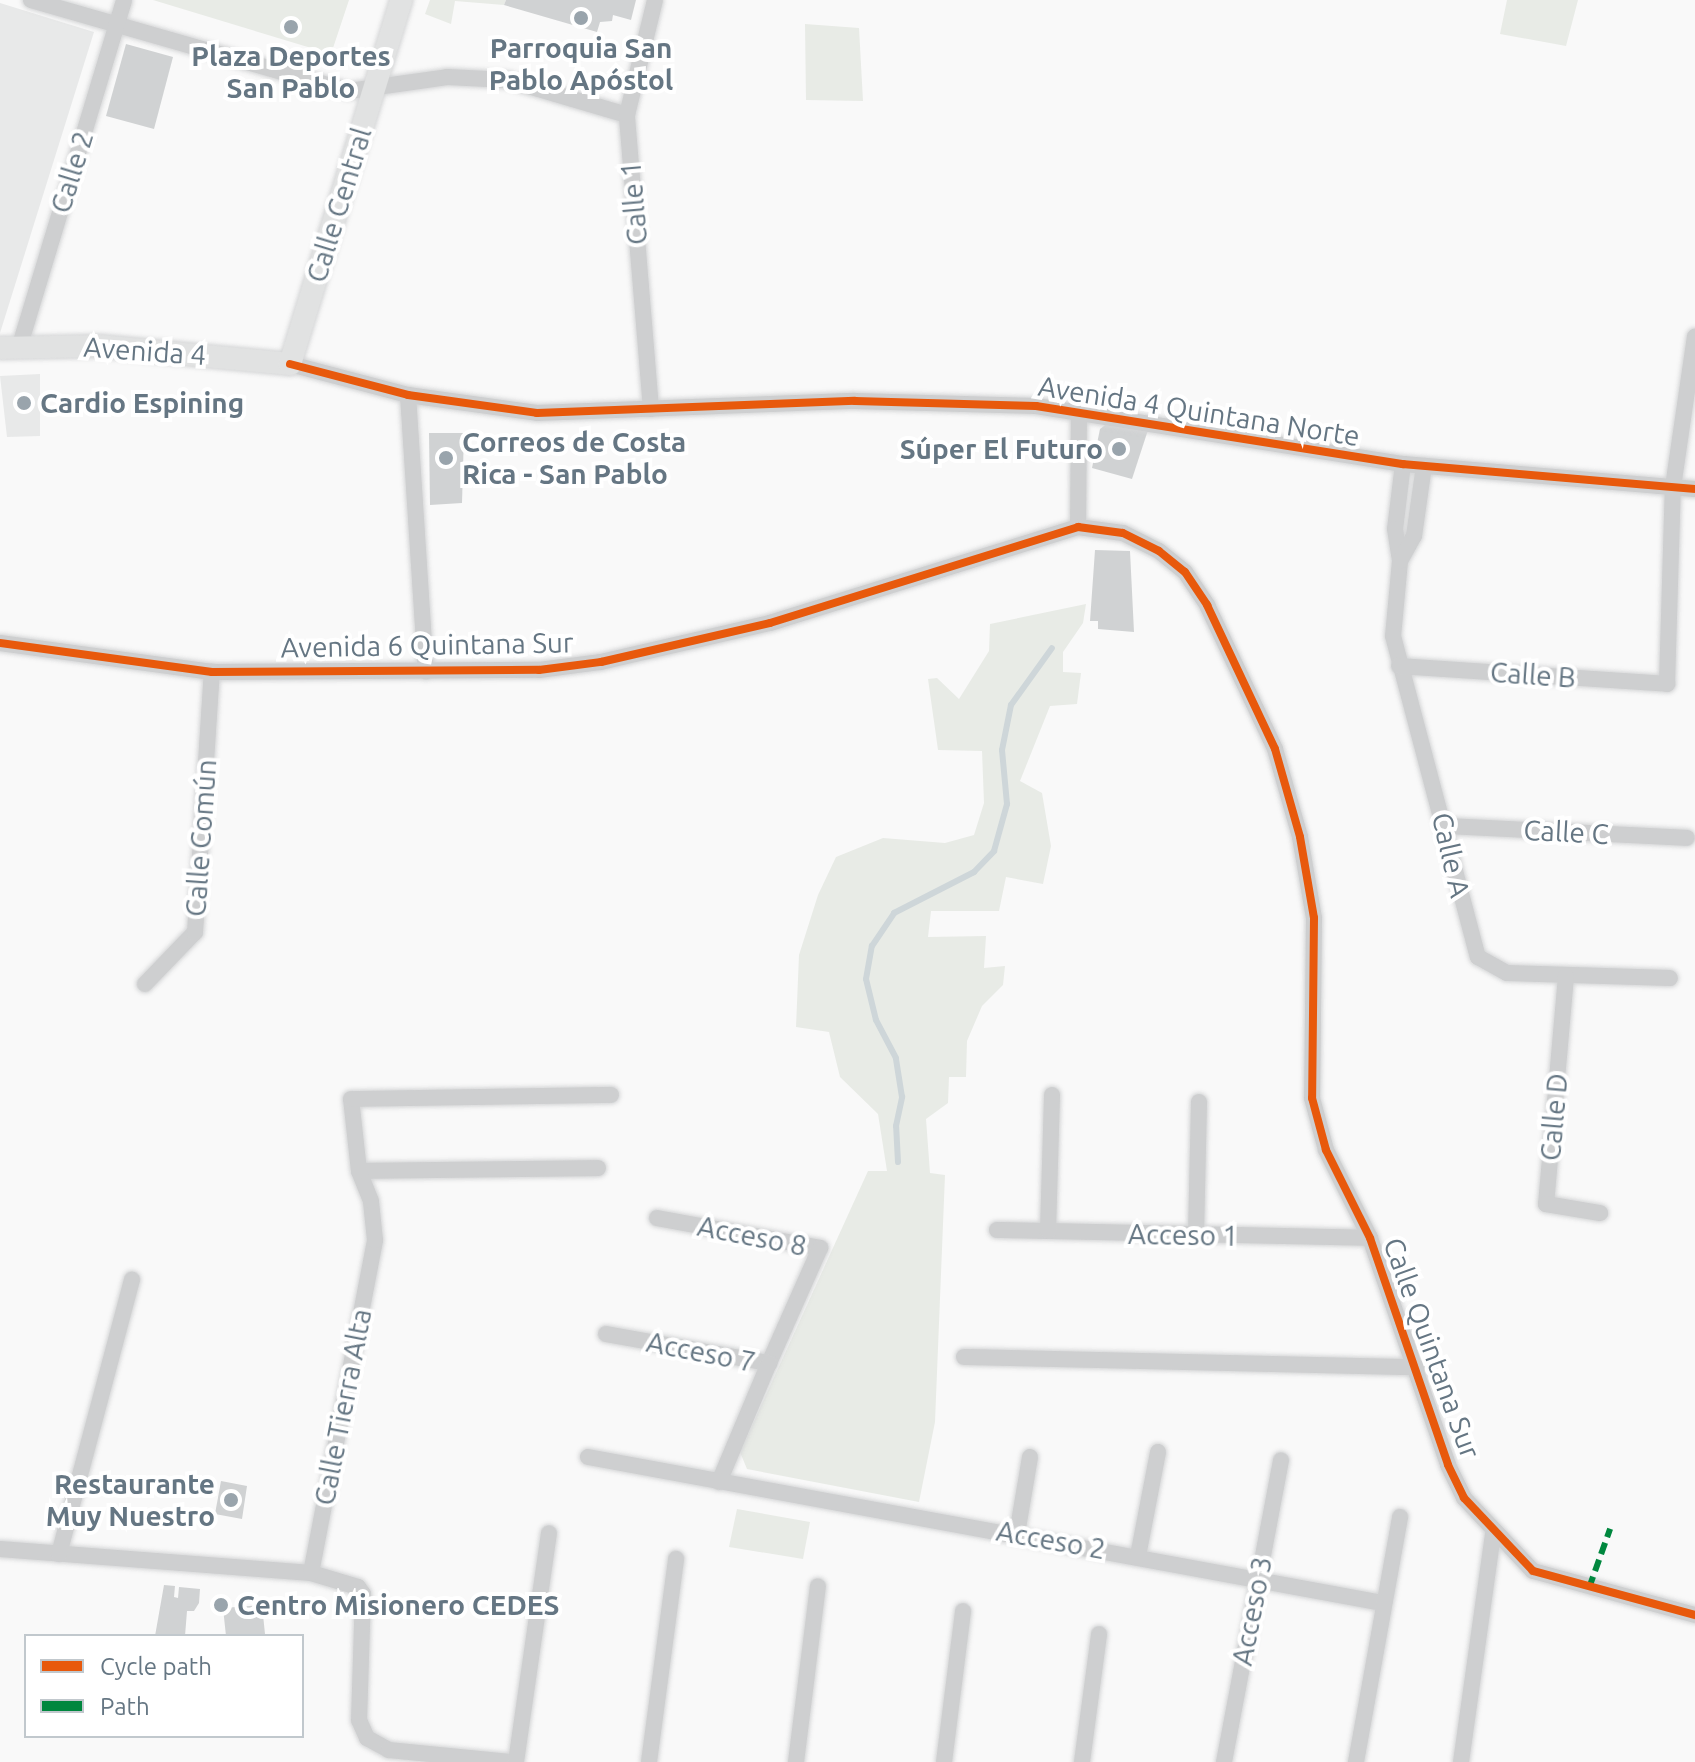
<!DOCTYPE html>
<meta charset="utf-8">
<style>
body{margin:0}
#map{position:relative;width:1695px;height:1762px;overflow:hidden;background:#f9f9f9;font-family:Ubuntu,sans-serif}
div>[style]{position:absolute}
.built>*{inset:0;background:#e8e9e9}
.green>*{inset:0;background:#e8ebe6}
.stream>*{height:6px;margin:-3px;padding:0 3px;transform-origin:3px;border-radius:3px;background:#ced6d9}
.building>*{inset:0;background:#d0d2d3}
.roads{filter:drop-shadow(0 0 2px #d5d6d7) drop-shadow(0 0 2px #d5d6d7)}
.minor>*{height:16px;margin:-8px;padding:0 8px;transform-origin:8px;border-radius:8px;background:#cecfd0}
.secondary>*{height:22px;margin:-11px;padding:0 11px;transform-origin:11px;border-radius:11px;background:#e1e2e2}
.quiet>*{height:6px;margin-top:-3px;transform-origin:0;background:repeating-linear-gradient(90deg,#00873e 0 12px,transparent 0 18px)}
.cycleway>*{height:8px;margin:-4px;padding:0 4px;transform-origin:4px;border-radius:4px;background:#e8590c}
.dots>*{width:22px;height:22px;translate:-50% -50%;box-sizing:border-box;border:4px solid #fff;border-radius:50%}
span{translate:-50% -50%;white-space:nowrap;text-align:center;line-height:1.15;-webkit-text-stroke:8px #fff;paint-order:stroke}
.poi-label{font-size:28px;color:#657683;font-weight:700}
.left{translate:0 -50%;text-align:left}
.right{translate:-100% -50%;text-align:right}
.street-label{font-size:28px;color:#657683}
.legend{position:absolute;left:24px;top:1634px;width:280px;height:104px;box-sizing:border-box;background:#fff;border:2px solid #c1c8cd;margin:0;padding:10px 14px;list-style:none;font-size:24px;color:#657683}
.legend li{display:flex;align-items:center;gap:16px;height:40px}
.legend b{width:40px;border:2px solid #c1c8cd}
</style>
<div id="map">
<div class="built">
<div style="clip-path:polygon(0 3px,94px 32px,0 333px)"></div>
<div style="clip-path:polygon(40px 374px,40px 436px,7px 437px,0 376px)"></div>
</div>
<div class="green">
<div style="clip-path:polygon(153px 0,349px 0,331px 54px)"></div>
<div style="clip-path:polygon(430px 0,506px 0,504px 5px,455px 1px,451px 24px,425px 14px)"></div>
<div style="clip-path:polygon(1507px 0,1578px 0,1566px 46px,1500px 34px)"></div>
<div style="clip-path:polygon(805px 24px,859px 28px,863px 101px,806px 100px)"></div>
<div style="clip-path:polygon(1086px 604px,1083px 623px,1063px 652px,1063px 672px,1081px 673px,1077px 704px,1050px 706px,1020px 781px,1042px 793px,1051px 846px,1043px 884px,1006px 877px,999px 911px,931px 911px,928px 937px,986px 936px,984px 968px,1005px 966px,1003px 985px,982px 1006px,967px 1041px,966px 1077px,949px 1077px,948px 1103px,926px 1119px,930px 1173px,945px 1175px,935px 1422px,919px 1502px,747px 1469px,740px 1452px,868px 1171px,887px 1171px,878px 1114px,840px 1077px,829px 1032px,796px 1027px,799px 955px,818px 895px,836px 857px,883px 838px,945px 843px,974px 835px,984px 803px,982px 751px,938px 750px,928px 679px,937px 678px,959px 699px,989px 651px,990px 624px)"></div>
<div style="clip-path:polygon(737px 1509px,810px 1522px,803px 1559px,729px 1547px)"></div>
</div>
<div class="stream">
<div style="left:898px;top:1162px;width:36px;rotate:-93deg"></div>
<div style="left:896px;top:1126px;width:30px;rotate:-78deg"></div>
<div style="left:902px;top:1097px;width:39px;rotate:-99deg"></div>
<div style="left:896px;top:1058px;width:43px;rotate:-117.8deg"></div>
<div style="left:876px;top:1020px;width:42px;rotate:-103.7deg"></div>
<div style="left:866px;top:979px;width:34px;rotate:-80deg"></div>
<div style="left:872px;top:946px;width:40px;rotate:-56deg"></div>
<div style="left:894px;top:913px;width:90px;rotate:-27.1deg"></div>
<div style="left:974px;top:872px;width:29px;rotate:-46deg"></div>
<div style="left:994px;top:851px;width:49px;rotate:-74.5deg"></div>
<div style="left:1007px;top:804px;width:54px;rotate:-95.3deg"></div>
<div style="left:1002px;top:750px;width:46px;rotate:-78.7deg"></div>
<div style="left:1011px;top:705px;width:70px;rotate:-54.3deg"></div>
</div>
<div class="building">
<div style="clip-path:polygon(506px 0,636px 0,631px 20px,613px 15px,612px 21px,600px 22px,597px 32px,504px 5px)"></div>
<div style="clip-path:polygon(126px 44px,173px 57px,154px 129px,106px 116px)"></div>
<div style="clip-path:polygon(1109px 422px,1148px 430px,1132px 479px,1092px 468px,1100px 429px)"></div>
<div style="clip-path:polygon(429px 433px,464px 433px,462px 503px,430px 505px)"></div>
<div style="clip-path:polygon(1095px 550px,1130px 551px,1134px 632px,1098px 629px,1098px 621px,1090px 621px)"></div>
<div style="clip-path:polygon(221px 1481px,247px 1486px,242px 1519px,215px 1514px)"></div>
<div style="clip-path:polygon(164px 1585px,175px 1586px,174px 1597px,178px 1598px,179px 1587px,200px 1589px,199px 1603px,194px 1611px,187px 1611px,185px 1636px,155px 1636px)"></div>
<div style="clip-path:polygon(262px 1605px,265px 1634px,275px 1636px,226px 1636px,223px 1608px)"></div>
</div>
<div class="roads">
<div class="minor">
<div style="left:31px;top:0;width:331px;rotate:16deg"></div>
<div style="left:349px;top:91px;width:99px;rotate:-8.1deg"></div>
<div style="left:447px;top:77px;width:61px;rotate:2.8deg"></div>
<div style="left:508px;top:80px;width:124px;rotate:16.4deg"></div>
<div style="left:20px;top:345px;width:360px;rotate:-73.2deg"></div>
<div style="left:290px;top:364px;width:122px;rotate:14.7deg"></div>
<div style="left:408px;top:395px;width:130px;rotate:7.9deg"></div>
<div style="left:537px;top:413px;width:318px;rotate:-2.2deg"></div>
<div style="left:855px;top:401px;width:181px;rotate:1.6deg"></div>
<div style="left:1036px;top:406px;width:372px;rotate:9deg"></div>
<div style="left:1403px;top:464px;width:293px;rotate:4.9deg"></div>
<div style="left:408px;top:395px;width:277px;rotate:86.3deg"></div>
<div style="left:651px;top:409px;width:295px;rotate:-94.7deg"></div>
<div style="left:627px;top:115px;width:118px;rotate:-76.3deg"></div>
<div style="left:1403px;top:464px;width:65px;rotate:97deg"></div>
<div style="left:1395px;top:529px;width:32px;rotate:81deg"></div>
<div style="left:1400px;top:561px;width:75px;rotate:95.3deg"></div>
<div style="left:1393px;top:636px;width:332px;rotate:75.2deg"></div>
<div style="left:1478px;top:957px;width:33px;rotate:29deg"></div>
<div style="left:1507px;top:973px;width:163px;rotate:1.8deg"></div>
<div style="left:1078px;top:527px;width:115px;rotate:-89.5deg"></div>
<div style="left:1400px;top:561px;width:29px;rotate:-61deg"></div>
<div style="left:1414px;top:536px;width:71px;rotate:-81.9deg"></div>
<div style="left:0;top:643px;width:214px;rotate:7.8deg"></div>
<div style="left:212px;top:672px;width:327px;rotate:-0.4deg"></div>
<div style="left:539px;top:670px;width:63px;rotate:-7.4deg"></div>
<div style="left:601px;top:662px;width:173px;rotate:-13deg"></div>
<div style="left:770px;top:623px;width:323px;rotate:-17.3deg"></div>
<div style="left:1078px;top:527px;width:45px;rotate:7.6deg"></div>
<div style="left:1123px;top:533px;width:40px;rotate:26.6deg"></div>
<div style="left:1159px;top:551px;width:33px;rotate:39deg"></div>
<div style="left:1185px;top:572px;width:40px;rotate:56deg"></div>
<div style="left:1207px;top:605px;width:159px;rotate:64.7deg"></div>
<div style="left:1275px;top:749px;width:91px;rotate:74.1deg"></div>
<div style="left:1300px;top:837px;width:82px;rotate:80.2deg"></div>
<div style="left:1314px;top:918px;width:180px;rotate:90.6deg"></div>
<div style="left:1312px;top:1098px;width:54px;rotate:74.9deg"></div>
<div style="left:1326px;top:1150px;width:98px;rotate:63.4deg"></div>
<div style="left:1370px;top:1238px;width:240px;rotate:71deg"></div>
<div style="left:1448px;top:1465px;width:37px;rotate:64deg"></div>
<div style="left:1464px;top:1498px;width:100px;rotate:46.6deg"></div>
<div style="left:1533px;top:1571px;width:168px;rotate:15.2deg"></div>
<div style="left:1399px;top:666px;width:269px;rotate:3.8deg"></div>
<div style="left:1667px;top:684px;width:197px;rotate:-88.3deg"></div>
<div style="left:1673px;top:487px;width:152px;rotate:-81.7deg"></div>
<div style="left:1445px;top:826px;width:242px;rotate:2.8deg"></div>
<div style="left:1566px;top:976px;width:229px;rotate:95deg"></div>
<div style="left:1546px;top:1204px;width:55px;rotate:9.5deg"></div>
<div style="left:145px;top:984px;width:72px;rotate:-46.1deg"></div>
<div style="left:195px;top:932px;width:261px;rotate:-86.3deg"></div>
<div style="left:359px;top:1171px;width:239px;rotate:-0.7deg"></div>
<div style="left:657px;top:1218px;width:166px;rotate:10.4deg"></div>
<div style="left:820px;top:1248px;width:126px;rotate:113.9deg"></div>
<div style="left:997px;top:1230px;width:373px;rotate:1.2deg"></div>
<div style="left:1048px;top:1231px;width:136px;rotate:-88.3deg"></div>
<div style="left:1196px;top:1235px;width:133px;rotate:-88.7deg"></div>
<div style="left:606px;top:1334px;width:166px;rotate:10.1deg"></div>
<div style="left:769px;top:1363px;width:129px;rotate:112.8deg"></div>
<div style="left:964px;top:1357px;width:453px;rotate:1.3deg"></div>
<div style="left:588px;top:1457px;width:807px;rotate:10.42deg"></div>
<div style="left:1017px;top:1534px;width:78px;rotate:-80.4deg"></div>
<div style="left:0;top:1549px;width:312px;rotate:4.4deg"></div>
<div style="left:311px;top:1573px;width:49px;rotate:16.6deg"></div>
<div style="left:358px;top:1587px;width:9px;rotate:54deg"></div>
<div style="left:363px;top:1594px;width:126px;rotate:91.8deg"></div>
<div style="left:359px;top:1720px;width:20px;rotate:66deg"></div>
<div style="left:367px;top:1738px;width:25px;rotate:29deg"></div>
<div style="left:389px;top:1750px;width:124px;rotate:5.6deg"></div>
<div style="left:59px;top:1554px;width:284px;rotate:-75.1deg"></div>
<div style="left:1138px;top:1556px;width:106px;rotate:-79.1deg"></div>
<div style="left:311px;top:1573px;width:339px;rotate:-79.1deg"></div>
<div style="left:375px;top:1240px;width:39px;rotate:-96deg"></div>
<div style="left:371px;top:1201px;width:32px;rotate:-112deg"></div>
<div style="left:359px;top:1171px;width:72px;rotate:-96.3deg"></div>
<div style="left:351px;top:1099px;width:260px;rotate:-0.9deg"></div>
<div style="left:516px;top:1762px;width:231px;rotate:-81.8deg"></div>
<div style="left:649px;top:1762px;width:205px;rotate:-82.4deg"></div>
<div style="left:796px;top:1762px;width:177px;rotate:-82.9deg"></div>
<div style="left:944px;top:1762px;width:152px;rotate:-82.8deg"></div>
<div style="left:1082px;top:1762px;width:129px;rotate:-82.4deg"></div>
<div style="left:1224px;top:1762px;width:307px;rotate:-79.3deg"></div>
<div style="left:1356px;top:1762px;width:249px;rotate:-79.8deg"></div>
<div style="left:1461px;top:1762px;width:230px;rotate:-82deg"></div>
</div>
<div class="secondary">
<div style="left:0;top:348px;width:100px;rotate:-1.1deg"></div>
<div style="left:100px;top:346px;width:191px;rotate:5.4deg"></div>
<div style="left:290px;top:364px;width:381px;rotate:-73deg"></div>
</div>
</div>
<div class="quiet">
<div style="left:1589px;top:1588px;width:63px;rotate:-70.4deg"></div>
</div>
<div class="cycleway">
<div style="left:290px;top:364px;width:122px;rotate:14.7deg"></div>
<div style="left:408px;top:395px;width:130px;rotate:7.9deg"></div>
<div style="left:537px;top:413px;width:318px;rotate:-2.2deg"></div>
<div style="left:855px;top:401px;width:181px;rotate:1.6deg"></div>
<div style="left:1036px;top:406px;width:372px;rotate:9deg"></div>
<div style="left:1403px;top:464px;width:293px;rotate:4.9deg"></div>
<div style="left:0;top:643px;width:214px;rotate:7.8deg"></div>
<div style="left:212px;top:672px;width:327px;rotate:-0.4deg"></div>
<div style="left:539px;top:670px;width:63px;rotate:-7.4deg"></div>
<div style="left:601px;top:662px;width:173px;rotate:-13deg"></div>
<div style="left:770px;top:623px;width:323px;rotate:-17.3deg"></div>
<div style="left:1078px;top:527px;width:45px;rotate:7.6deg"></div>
<div style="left:1123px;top:533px;width:40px;rotate:26.6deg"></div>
<div style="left:1159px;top:551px;width:33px;rotate:39deg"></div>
<div style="left:1185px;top:572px;width:40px;rotate:56deg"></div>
<div style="left:1207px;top:605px;width:159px;rotate:64.7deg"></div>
<div style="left:1275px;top:749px;width:91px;rotate:74.1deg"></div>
<div style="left:1300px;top:837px;width:82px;rotate:80.2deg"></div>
<div style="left:1314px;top:918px;width:180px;rotate:90.6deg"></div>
<div style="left:1312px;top:1098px;width:54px;rotate:74.9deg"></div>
<div style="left:1326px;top:1150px;width:98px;rotate:63.4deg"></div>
<div style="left:1370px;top:1238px;width:240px;rotate:71deg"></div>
<div style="left:1448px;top:1465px;width:37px;rotate:64deg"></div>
<div style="left:1464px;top:1498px;width:100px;rotate:46.6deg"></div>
<div style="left:1533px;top:1571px;width:168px;rotate:15.2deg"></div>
</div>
<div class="dots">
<div style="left:581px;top:18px;background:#99a4ac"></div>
<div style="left:291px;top:27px;background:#99a4ac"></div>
<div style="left:24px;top:403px;background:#99a4ac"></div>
<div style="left:1119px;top:449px;background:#99a4ac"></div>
<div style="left:446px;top:458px;background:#99a4ac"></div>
<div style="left:231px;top:1500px;background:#99a4ac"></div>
<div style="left:221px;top:1605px;background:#99a4ac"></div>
</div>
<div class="poi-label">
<span style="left:581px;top:64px">Parroquia San<br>Pablo Apóstol</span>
<span style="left:291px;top:72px">Plaza Deportes<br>San Pablo</span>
<span class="left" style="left:40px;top:403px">Cardio Espining</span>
<span class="left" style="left:462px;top:458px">Correos de Costa<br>Rica - San Pablo</span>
<span class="right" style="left:1103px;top:449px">Súper El Futuro</span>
<span class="right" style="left:215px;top:1500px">Restaurante<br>Muy Nuestro</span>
<span class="left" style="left:237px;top:1605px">Centro Misionero CEDES</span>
</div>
<div class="street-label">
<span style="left:72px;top:172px;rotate:-73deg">Calle 2</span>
<span style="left:634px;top:203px;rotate:-95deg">Calle 1</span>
<span style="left:339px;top:205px;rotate:-73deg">Calle Central</span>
<span style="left:145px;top:351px;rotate:4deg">Avenida 4</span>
<span style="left:1199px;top:411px;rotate:9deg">Avenida 4 Quintana Norte</span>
<span style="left:427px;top:645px;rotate:-1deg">Avenida 6 Quintana Sur</span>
<span style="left:1533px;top:675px;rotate:4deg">Calle B</span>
<span style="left:1566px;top:832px;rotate:3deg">Calle C</span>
<span style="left:201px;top:838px;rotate:-86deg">Calle Común</span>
<span style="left:1451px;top:855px;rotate:77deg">Calle A</span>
<span style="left:1554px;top:1117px;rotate:-85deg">Calle D</span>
<span style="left:1183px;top:1235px;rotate:1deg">Acceso 1</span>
<span style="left:752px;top:1236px;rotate:11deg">Acceso 8</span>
<span style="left:1432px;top:1348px;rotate:70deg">Calle Quintana Sur</span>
<span style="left:701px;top:1352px;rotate:11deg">Acceso 7</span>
<span style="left:343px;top:1407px;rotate:-79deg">Calle Tierra Alta</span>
<span style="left:1051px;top:1540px;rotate:10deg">Acceso 2</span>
<span style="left:1252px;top:1611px;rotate:-79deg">Acceso 3</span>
</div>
<ul class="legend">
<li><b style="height:10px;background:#e8590c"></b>Cycle path</li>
<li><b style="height:10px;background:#00873e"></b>Path</li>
</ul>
</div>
